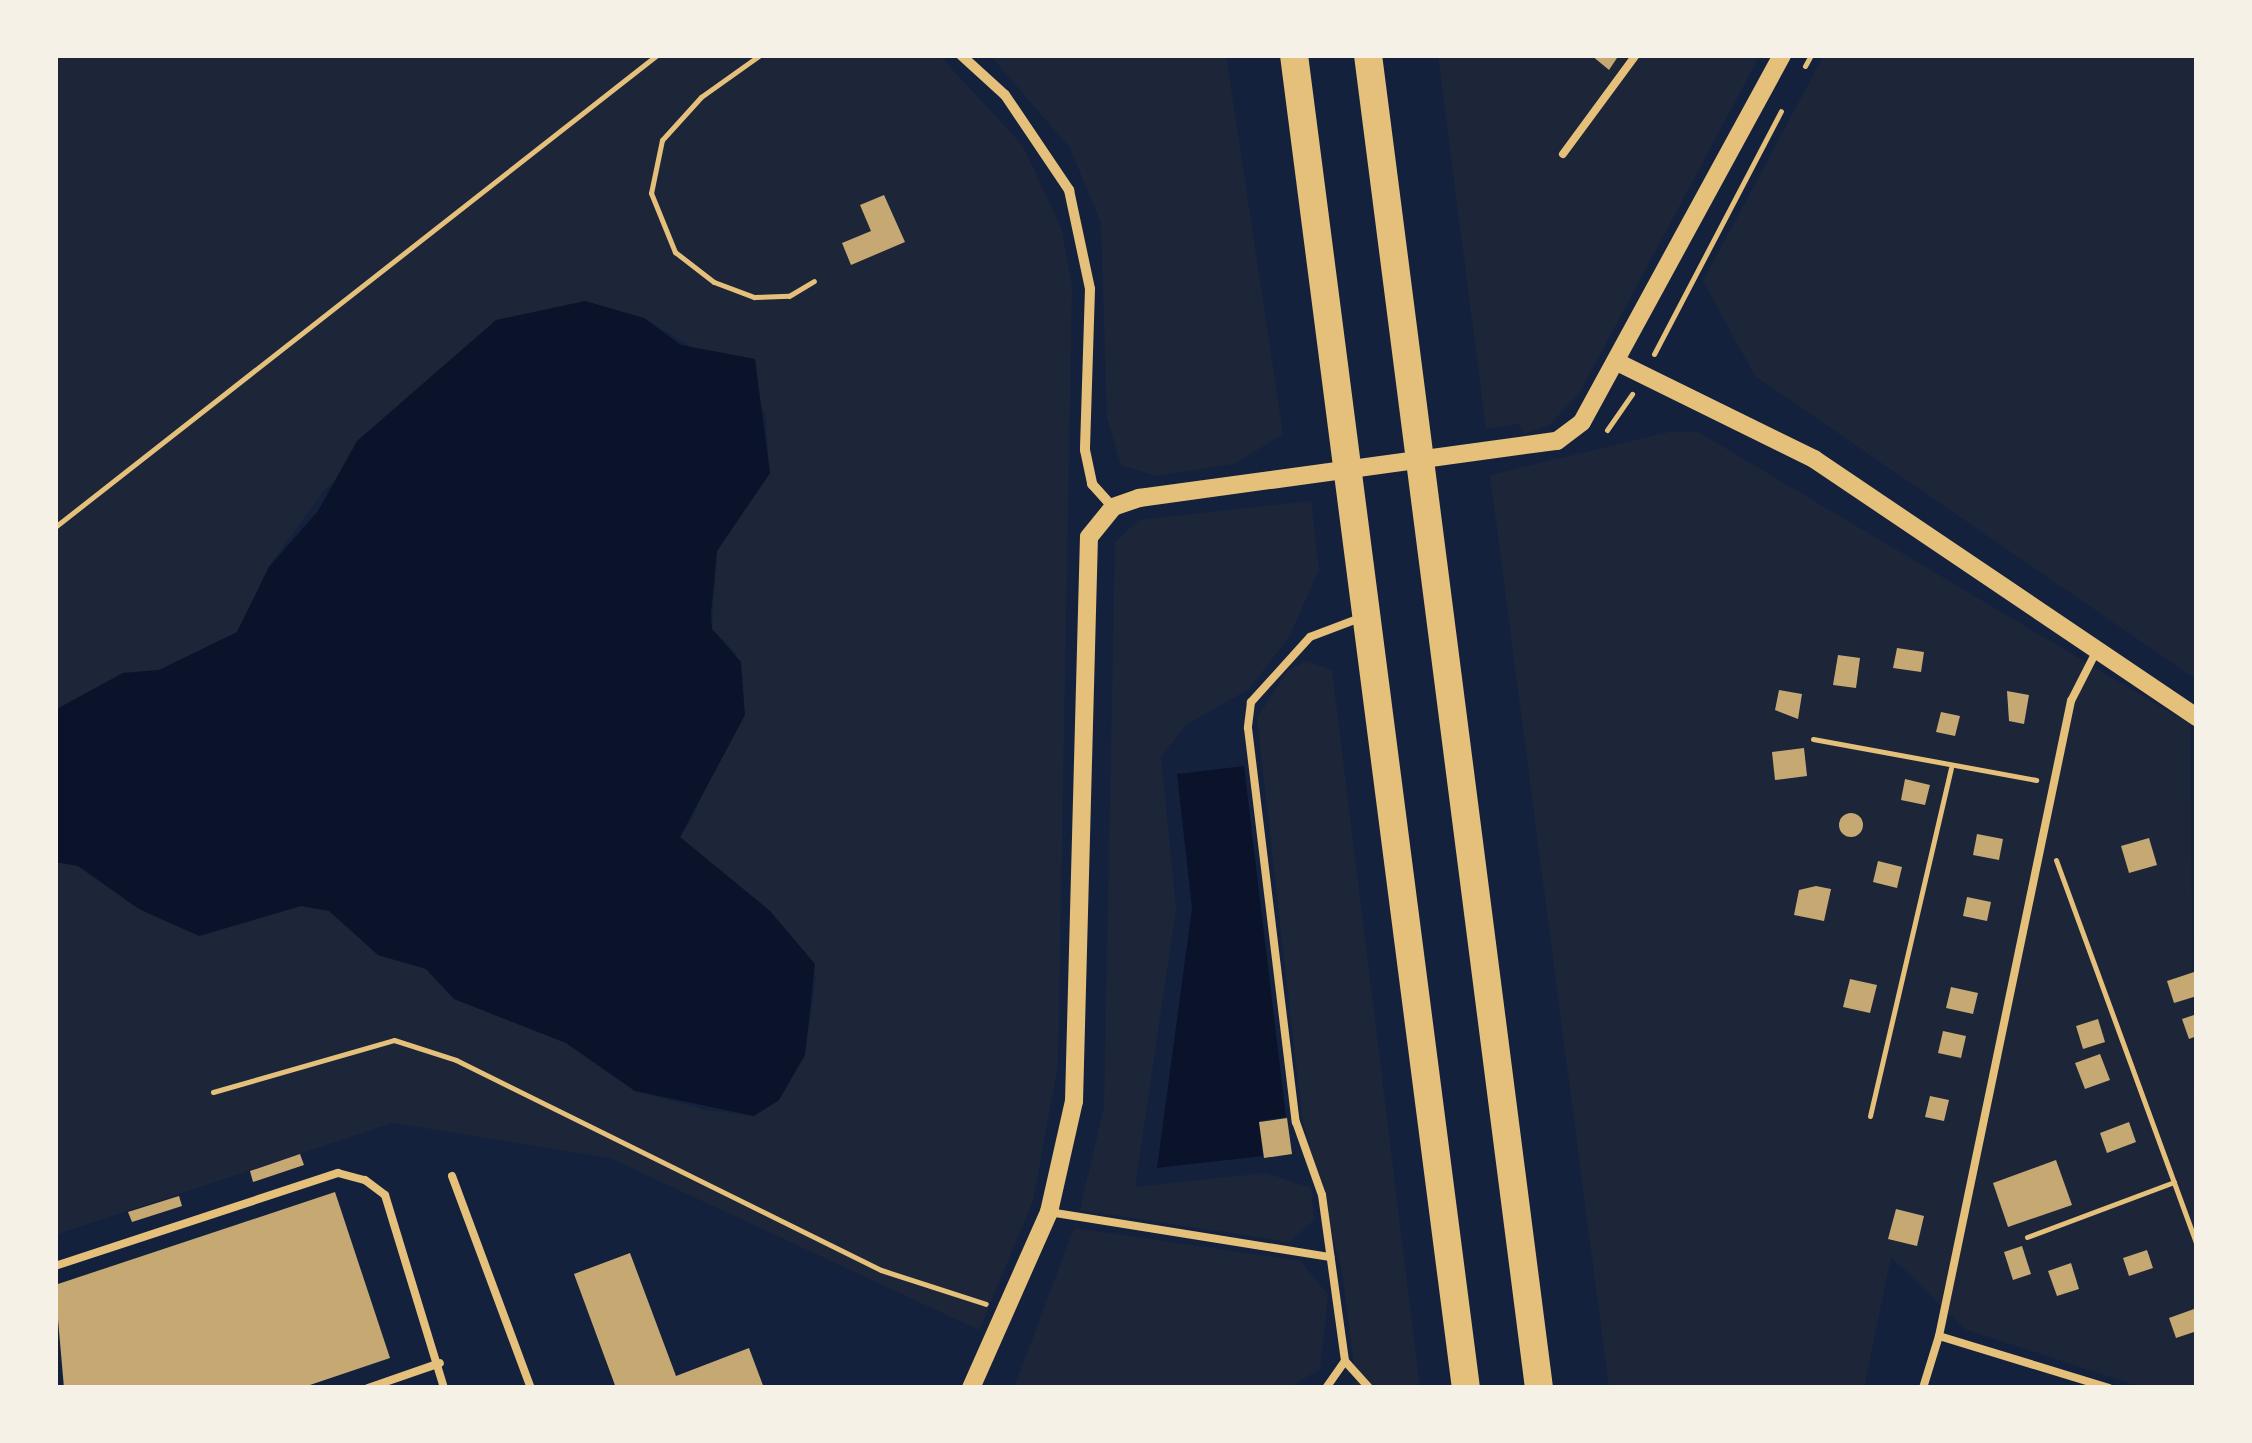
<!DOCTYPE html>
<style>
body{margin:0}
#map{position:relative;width:2252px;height:1443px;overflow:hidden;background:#14213d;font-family:Montserrat,sans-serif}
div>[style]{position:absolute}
.green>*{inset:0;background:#1d2539}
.water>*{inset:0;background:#0b132b}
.building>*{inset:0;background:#c6a872}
.round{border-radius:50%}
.path>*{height:5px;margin:-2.5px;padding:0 2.5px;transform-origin:2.5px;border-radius:2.5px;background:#e5c07b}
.service>*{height:8px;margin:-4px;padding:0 4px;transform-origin:4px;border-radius:4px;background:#e5c07b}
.minor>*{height:10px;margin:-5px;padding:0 5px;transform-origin:5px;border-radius:5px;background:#e5c07b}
.tertiary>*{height:18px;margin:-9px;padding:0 9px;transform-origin:9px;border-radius:9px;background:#e5c07b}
.motorway>*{height:28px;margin:-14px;padding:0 14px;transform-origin:14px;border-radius:14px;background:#e5c07b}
span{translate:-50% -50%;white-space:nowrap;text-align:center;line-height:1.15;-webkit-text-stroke:9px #f6f1e7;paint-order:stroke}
.frame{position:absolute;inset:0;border:58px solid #f6f1e7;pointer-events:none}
</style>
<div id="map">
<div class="green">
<div style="clip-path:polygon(55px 55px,939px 55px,1023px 146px,1062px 230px,1072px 287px,1058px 1064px,1033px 1201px,979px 1330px,610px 1158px,393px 1123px,55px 1235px,55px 862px,77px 865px,139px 909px,200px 936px,301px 906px,329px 911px,378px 955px,426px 969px,454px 999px,566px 1043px,635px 1091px,707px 1110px,754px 1116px,779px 1100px,805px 1055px,816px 977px,770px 911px,680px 837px,696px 812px,736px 653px,712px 629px,717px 551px,770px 473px,765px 412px,698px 351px,644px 318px,585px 301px,552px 310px,325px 489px,269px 566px,237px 632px,159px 670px,123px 673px,55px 710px)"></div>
<div style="clip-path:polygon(990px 55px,1226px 55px,1283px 434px,1234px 464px,1156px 476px,1121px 465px,1107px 418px,1101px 223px,1070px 148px)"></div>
<div style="clip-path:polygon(1438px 55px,1760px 55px,1579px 394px,1548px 426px,1524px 434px,1519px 424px,1486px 429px)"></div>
<div style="clip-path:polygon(1824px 55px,2197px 55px,2197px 680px,1755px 376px,1703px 281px)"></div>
<div style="clip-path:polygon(1669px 432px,1698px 432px,2190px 724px,2197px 1388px,2144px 1388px,1965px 1329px,1891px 1257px,1864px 1388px,1609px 1388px,1490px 475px)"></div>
<div style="clip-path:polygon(1311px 501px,1319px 570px,1289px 637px,1249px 689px,1186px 725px,1161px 756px,1176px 909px,1135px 1187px,1266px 1173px,1311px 1188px,1314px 1220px,1290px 1242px,1080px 1210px,1104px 1107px,1115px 542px,1139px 520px)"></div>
<div style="clip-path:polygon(1307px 661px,1332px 670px,1420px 1388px,1349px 1388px,1356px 1382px,1342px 1272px,1302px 1117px,1257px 718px,1288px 670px)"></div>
<div style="clip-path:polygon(1074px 1228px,1301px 1261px,1328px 1295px,1320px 1369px,1289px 1388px,1014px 1388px)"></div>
</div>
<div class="water">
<div style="clip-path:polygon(585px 301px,644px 318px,681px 345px,755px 359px,770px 473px,717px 551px,711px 613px,712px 629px,741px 662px,745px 715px,680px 837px,770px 911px,815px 964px,805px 1055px,779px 1100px,754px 1116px,635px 1091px,566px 1043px,454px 999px,426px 969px,378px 955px,329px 911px,301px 906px,199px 936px,139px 909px,78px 866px,55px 862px,55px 710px,123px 673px,159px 670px,237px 632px,269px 567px,318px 511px,357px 441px,496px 320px)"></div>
<div style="clip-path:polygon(1244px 766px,1286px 1117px,1259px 1121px,1263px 1156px,1157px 1168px,1192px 908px,1177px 774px)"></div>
</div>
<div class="building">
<div style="clip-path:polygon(1591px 55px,1619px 55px,1609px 70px)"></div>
<div style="clip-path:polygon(884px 195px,905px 242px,851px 265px,842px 243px,871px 231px,860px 205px)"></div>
<div style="clip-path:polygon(1897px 648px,1924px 652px,1921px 672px,1893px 668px)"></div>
<div style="clip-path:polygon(1838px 655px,1860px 658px,1856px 688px,1833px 685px)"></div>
<div style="clip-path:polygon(1779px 690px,1802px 694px,1798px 719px,1775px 710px)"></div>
<div style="clip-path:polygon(2007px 691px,2029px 695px,2024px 724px,2009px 721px)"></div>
<div style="clip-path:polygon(1941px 712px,1960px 716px,1955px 736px,1936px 732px)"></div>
<div style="clip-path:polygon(1804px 748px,1807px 776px,1775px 780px,1772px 752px)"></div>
<div style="clip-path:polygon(1905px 779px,1930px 785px,1925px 805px,1901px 800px)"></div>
<div class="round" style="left:1839px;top:813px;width:24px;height:24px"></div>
<div style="clip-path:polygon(1977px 834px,2003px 839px,1999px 860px,1973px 855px)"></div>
<div style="clip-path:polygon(2149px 838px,2157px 865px,2129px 873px,2121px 846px)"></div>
<div style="clip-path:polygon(1878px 861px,1902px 867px,1897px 888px,1873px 882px)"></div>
<div style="clip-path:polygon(1816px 886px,1831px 889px,1824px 921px,1794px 915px,1799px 890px)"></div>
<div style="clip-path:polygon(1967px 897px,1991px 902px,1987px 921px,1963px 916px)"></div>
<div style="clip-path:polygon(2194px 972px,2197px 996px,2174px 1003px,2167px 981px)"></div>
<div style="clip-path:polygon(1850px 979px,1877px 985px,1870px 1013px,1843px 1007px)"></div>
<div style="clip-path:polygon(1951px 987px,1978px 993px,1973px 1014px,1946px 1008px)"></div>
<div style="clip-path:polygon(2197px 1014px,2197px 1036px,2189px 1039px,2182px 1019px)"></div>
<div style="clip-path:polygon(2098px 1019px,2105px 1042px,2083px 1049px,2076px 1026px)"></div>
<div style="clip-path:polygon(1943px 1031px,1966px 1036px,1961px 1058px,1938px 1053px)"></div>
<div style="clip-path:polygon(2100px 1054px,2110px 1080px,2085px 1089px,2075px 1063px)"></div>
<div style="clip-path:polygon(1930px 1096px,1949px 1100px,1944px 1121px,1925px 1117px)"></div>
<div style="clip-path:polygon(1287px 1118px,1292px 1154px,1264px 1158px,1259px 1122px)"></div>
<div style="clip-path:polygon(2129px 1122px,2136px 1142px,2107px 1153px,2100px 1133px)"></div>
<div style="clip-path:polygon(300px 1154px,304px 1165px,253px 1182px,250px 1171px)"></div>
<div style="clip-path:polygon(2056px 1160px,2072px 1205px,2008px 1227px,1993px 1183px)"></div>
<div style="clip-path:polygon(335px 1192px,390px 1358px,301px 1388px,64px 1388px,55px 1285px)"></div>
<div style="clip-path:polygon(179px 1196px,182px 1206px,132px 1222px,128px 1212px)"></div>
<div style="clip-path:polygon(1896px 1209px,1924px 1216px,1917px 1246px,1888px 1239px)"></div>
<div style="clip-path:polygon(2022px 1246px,2031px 1274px,2013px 1280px,2004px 1252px)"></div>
<div style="clip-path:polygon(2147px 1250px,2153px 1268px,2129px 1276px,2123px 1258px)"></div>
<div style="clip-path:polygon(630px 1253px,676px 1376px,749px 1348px,764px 1388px,616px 1388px,574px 1274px)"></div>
<div style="clip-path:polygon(2071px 1263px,2079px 1289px,2057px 1296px,2048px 1271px)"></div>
<div style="clip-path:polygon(2194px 1309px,2197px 1331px,2176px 1338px,2169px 1318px)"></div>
</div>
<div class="path">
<div style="left:760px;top:55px;width:72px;rotate:144.6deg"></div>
<div style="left:701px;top:97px;width:58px;rotate:132.2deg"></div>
<div style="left:662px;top:140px;width:54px;rotate:101.7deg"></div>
<div style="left:651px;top:193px;width:64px;rotate:67.9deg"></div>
<div style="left:675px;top:252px;width:49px;rotate:37.6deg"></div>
<div style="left:714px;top:282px;width:43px;rotate:20.6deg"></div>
<div style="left:754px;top:297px;width:35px;rotate:-2deg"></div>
<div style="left:789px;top:296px;width:29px;rotate:-31deg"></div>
<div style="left:1805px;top:66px;width:13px;rotate:-61deg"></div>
<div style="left:1654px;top:354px;width:274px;rotate:-62.4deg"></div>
<div style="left:1607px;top:430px;width:44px;rotate:-55.2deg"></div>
<div style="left:55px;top:527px;width:765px;rotate:-38.1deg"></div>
<div style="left:1813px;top:739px;width:227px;rotate:10.4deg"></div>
<div style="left:2056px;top:860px;width:410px;rotate:69.9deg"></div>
<div style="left:213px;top:1092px;width:188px;rotate:-16deg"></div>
<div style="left:394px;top:1040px;width:65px;rotate:17.9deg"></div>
<div style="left:456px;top:1060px;width:474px;rotate:26.3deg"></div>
<div style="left:881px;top:1270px;width:110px;rotate:17.9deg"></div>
<div style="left:1870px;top:1116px;width:357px;rotate:-76.9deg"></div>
<div style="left:2027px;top:1237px;width:157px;rotate:-20.5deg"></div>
</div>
<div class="service">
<div style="left:1563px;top:154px;width:123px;rotate:-53.6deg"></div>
<div style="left:1360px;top:618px;width:53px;rotate:159.2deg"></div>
<div style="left:1310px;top:637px;width:88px;rotate:132.2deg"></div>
<div style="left:1251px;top:702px;width:26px;rotate:97deg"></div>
<div style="left:1248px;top:728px;width:397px;rotate:83.1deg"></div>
<div style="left:1296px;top:1122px;width:77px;rotate:70.4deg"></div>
<div style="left:1322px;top:1195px;width:168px;rotate:82.1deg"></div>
<div style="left:1345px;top:1361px;width:36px;rotate:48deg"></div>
<div style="left:452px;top:1176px;width:226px;rotate:69.6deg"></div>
<div style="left:1049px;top:1212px;width:285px;rotate:9.1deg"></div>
<div style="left:55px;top:1266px;width:298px;rotate:-18.2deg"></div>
<div style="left:338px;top:1173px;width:28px;rotate:15deg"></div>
<div style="left:365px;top:1180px;width:25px;rotate:37deg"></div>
<div style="left:385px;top:1195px;width:202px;rotate:73deg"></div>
<div style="left:1939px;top:1336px;width:649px;rotate:-78.26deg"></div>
<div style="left:2071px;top:701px;width:57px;rotate:-63deg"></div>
<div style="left:368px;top:1388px;width:76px;rotate:-19.1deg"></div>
<div style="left:1326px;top:1388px;width:33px;rotate:-55deg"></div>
<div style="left:1923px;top:1388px;width:54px;rotate:-72.9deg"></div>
<div style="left:1939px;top:1336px;width:178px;rotate:17deg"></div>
</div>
<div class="minor">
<div style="left:961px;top:55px;width:59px;rotate:42.3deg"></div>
<div style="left:1005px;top:95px;width:115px;rotate:56deg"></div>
<div style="left:1069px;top:190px;width:101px;rotate:78deg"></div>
<div style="left:1090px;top:289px;width:161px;rotate:91.8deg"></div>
<div style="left:1085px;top:450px;width:35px;rotate:78deg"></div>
<div style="left:1092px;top:484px;width:31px;rotate:48deg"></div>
</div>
<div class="tertiary">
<div style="left:1617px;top:362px;width:220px;rotate:26.2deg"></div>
<div style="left:1814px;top:459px;width:462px;rotate:34deg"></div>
<div style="left:971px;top:1388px;width:193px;rotate:-66.1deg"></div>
<div style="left:1049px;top:1212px;width:114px;rotate:-77.3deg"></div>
<div style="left:1074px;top:1101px;width:564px;rotate:-88.48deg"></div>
<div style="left:1089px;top:537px;width:38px;rotate:-51deg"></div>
<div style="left:1113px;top:507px;width:28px;rotate:-19deg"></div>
<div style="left:1139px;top:498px;width:422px;rotate:-7.8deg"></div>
<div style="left:1557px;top:441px;width:31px;rotate:-37deg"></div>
<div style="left:1582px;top:422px;width:418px;rotate:-61.4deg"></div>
</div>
<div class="motorway">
<div style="left:1294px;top:55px;width:1344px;rotate:82.65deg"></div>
<div style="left:1368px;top:55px;width:1344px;rotate:82.69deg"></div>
</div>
<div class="frame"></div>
</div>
